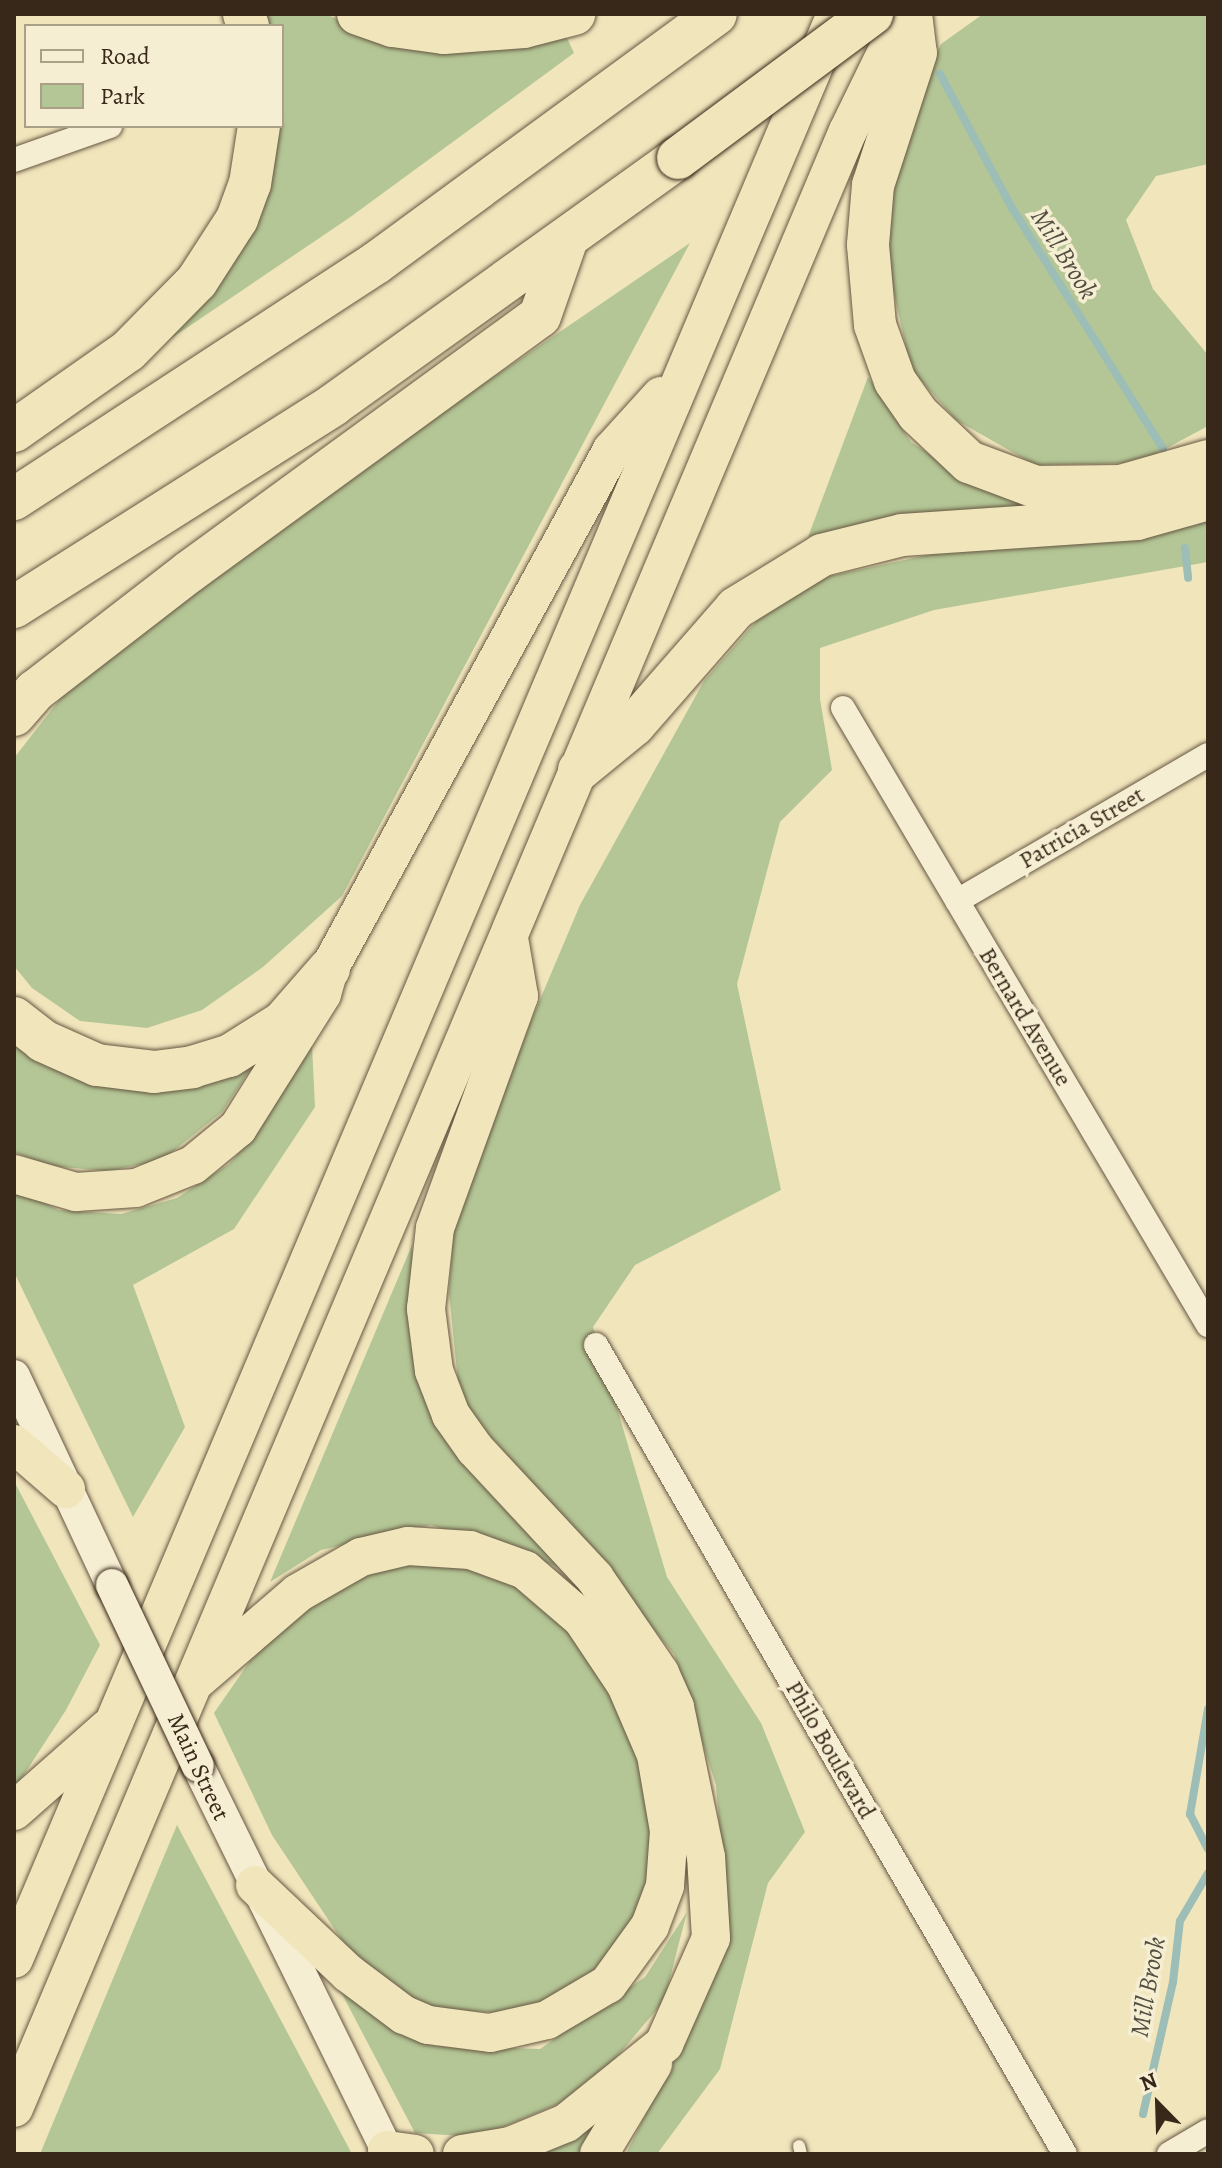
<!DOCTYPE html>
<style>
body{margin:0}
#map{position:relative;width:1222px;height:2168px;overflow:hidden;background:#f1e5bc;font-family:Alegreya,serif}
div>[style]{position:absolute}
.green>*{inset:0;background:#b4c695}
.stream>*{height:8px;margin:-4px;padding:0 4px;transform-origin:4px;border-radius:4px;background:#9cbeb7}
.roads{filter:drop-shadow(0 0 2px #665742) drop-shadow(0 0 2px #665742)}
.service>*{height:12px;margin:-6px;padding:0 6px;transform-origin:6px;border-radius:6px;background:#f6eed3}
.minor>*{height:24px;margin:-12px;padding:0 12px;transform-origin:12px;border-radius:12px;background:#f6eed3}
.secondary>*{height:32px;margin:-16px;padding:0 16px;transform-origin:16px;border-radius:16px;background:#f6eed3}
.trunk>*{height:38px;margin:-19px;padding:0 19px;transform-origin:19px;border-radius:19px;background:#f1e5bc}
.motorway>*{height:42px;margin:-21px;padding:0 21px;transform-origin:21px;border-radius:21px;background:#f1e5bc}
.bridges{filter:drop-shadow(0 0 2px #382819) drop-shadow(0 0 2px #382819)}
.secondary-bridge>*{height:32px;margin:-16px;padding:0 16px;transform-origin:16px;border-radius:16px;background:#f6eed3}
.motorway-bridge>*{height:42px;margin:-21px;padding:0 21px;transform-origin:21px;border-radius:21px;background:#f1e5bc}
span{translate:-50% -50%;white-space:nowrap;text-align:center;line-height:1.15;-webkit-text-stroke:7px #f6eed3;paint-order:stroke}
.street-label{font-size:24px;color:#382819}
.water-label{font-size:26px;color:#514e40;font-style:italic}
.frame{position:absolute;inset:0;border:16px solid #382819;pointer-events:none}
.legend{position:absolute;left:24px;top:24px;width:260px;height:104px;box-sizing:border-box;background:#f6eed3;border:2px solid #aa9f89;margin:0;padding:10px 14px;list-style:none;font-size:24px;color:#382819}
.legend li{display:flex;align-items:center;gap:16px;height:40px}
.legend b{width:40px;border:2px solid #aa9f89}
.north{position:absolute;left:1118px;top:2064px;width:80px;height:80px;-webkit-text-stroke:6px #f6eed3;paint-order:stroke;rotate:337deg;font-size:22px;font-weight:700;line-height:32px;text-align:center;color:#382819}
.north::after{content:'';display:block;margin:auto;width:28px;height:36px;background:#382819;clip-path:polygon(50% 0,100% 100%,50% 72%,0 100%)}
</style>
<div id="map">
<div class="green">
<div style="clip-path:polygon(259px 14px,326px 14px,378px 39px,567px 38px,574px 53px,349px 218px,129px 367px,276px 126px,282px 126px,282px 26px,262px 26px)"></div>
<div style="clip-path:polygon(983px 14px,1208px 14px,1208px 164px,1156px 176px,1126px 220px,1153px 289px,1208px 355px,1208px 426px,1139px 463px,1035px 465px,956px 420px,911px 369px,883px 244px,901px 130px,941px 44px)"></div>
<div style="clip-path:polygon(690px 243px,342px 896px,263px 967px,202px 1010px,147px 1028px,80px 1021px,32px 988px,14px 966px,14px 758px,74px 681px,161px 604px)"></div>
<div style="clip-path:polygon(868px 377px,911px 442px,987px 491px,1043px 506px,884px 519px,808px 537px)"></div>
<div style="clip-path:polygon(1208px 516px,1208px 562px,934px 610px,820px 648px,820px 699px,832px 770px,780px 822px,737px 984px,781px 1190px,635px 1265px,593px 1327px,667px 1577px,761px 1723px,805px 1832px,768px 1883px,720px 2069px,657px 2154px,626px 2154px,729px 1945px,716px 1785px,674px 1654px,460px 1400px,449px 1294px,455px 1201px,580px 905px,704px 681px,788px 585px,965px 547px,1100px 543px)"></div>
<div style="clip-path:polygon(14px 1044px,207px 1084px,251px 1068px,222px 1112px,162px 1160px,108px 1171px,50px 1166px,14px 1152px)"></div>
<div style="clip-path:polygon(312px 1045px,315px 1107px,234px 1229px,133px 1285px,185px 1427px,133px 1517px,14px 1272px,14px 1187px,58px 1210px,121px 1214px,177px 1198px,229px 1164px,257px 1133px)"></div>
<div style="clip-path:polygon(412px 1245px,414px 1340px,561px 1568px,431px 1525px,321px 1550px,270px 1582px)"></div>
<div style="clip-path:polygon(14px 1481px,100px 1645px,66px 1710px,14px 1790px)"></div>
<div style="clip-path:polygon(445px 1562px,499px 1577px,551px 1608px,591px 1658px,623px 1714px,645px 1772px,653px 1837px,646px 1897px,622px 1940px,594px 1972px,553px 1998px,512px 2013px,423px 2009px,378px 1983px,343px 1942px,272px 1835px,214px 1713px,250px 1661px,289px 1622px,341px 1583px,394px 1566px)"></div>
<div style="clip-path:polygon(177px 1825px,352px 2154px,40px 2154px)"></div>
<div style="clip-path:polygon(687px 1912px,664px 2001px,587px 2092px,479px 2137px,415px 2133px,341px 1992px,435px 2046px,540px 2049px,645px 1977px)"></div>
<div style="clip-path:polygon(618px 2100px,583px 2154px,540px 2154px)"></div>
</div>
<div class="stream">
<div style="left:940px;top:74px;width:152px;rotate:61.8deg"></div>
<div style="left:1012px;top:208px;width:284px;rotate:57.9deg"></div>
<div style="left:1185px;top:548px;width:30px;rotate:84deg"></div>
<div style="left:1208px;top:1709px;width:107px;rotate:99.7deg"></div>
<div style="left:1190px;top:1814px;width:39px;rotate:63deg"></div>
<div style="left:1143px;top:2114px;width:135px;rotate:-77.2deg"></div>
<div style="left:1173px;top:1982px;width:61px;rotate:-83.5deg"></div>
<div style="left:1180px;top:1921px;width:56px;rotate:-59.7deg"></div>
</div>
<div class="roads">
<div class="service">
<div style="left:799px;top:2146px;width:8px;rotate:76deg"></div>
</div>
<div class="minor">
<div style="left:14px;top:160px;width:102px;rotate:-19.5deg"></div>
<div style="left:843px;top:708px;width:717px;rotate:59.39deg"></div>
<div style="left:957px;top:901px;width:290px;rotate:-30.2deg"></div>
<div style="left:596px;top:1345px;width:935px;rotate:59.9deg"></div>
<div style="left:1169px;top:2154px;width:45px;rotate:-30.5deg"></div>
</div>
<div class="secondary">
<div style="left:14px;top:1376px;width:231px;rotate:64.9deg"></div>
<div style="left:198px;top:1766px;width:432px;rotate:63.8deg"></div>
</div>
<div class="trunk">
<div style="left:14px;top:1174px;width:65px;rotate:16.2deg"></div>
<div style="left:76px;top:1192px;width:60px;rotate:-3.8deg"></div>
<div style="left:136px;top:1188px;width:61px;rotate:-22deg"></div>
<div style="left:193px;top:1165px;width:58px;rotate:-39.4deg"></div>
<div style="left:238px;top:1128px;width:158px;rotate:-57.9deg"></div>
<div style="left:322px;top:994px;width:26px;rotate:-74deg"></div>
<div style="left:329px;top:969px;width:591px;rotate:-61.4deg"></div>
<div style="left:612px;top:450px;width:73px;rotate:-47.8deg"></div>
<div style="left:14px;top:1444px;width:69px;rotate:40.9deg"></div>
<div style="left:197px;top:1680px;width:133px;rotate:-40.7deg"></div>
<div style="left:298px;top:1593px;width:73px;rotate:-29.7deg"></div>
<div style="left:361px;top:1557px;width:48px;rotate:-13.2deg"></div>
<div style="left:408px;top:1546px;width:62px;rotate:3.7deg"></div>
<div style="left:470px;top:1550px;width:59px;rotate:20deg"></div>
<div style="left:525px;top:1570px;width:75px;rotate:40.7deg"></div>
<div style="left:582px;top:1619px;width:79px;rotate:56.3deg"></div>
<div style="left:626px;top:1685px;width:76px;rotate:66.8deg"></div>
<div style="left:656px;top:1755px;width:77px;rotate:80.3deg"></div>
<div style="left:669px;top:1831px;width:55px;rotate:94.2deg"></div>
<div style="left:665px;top:1886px;width:43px;rotate:110.6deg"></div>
<div style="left:650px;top:1926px;width:72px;rotate:125.9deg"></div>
<div style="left:608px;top:1984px;width:71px;rotate:149.5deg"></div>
<div style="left:547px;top:2020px;width:58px;rotate:167.2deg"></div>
<div style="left:490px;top:2033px;width:63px;rotate:-172.6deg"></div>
<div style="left:428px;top:2025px;width:26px;rotate:-157deg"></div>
<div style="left:404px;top:2015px;width:70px;rotate:-143.1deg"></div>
<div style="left:348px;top:1973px;width:128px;rotate:-136.6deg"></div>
<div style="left:14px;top:1811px;width:125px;rotate:-41.4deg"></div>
<div style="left:14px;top:1959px;width:2112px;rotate:-67.09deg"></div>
<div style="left:14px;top:2108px;width:2146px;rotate:-67.13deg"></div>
<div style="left:848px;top:131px;width:130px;rotate:-64deg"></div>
<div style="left:387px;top:2150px;width:28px;rotate:8deg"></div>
<div style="left:462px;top:2154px;width:49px;rotate:-9.5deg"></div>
<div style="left:510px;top:2146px;width:61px;rotate:-22.3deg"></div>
<div style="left:566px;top:2123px;width:126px;rotate:-38.9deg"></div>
<div style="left:664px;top:2044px;width:116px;rotate:-66.1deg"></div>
<div style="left:711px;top:1938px;width:81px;rotate:-93.5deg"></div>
<div style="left:706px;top:1857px;width:153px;rotate:-101.7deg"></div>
<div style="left:675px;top:1707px;width:37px;rotate:-114deg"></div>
<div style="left:660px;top:1673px;width:115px;rotate:-124.4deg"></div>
<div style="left:595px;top:1578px;width:176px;rotate:-132.9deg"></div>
<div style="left:475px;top:1449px;width:42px;rotate:-125.2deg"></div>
<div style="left:451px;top:1415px;width:47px;rotate:-111.1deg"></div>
<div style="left:434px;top:1371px;width:63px;rotate:-97.4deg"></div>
<div style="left:426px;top:1309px;width:81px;rotate:-83.7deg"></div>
<div style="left:435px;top:1228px;width:247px;rotate:-70.1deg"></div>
<div style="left:519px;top:996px;width:59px;rotate:-99.8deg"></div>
<div style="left:599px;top:2154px;width:105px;rotate:-59deg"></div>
</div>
<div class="motorway">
<div style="left:244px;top:14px;width:13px;rotate:72deg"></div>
<div style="left:358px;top:14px;width:37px;rotate:19deg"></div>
<div style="left:393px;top:26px;width:51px;rotate:7.8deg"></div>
<div style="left:444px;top:33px;width:80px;rotate:-4.3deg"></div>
<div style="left:524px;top:27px;width:52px;rotate:-14.6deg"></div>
<div style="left:911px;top:14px;width:39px;rotate:83deg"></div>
<div style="left:916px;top:53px;width:139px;rotate:108deg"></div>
<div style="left:873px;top:185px;width:60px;rotate:94.8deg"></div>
<div style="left:868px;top:245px;width:80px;rotate:85deg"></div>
<div style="left:875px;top:325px;width:59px;rotate:70.3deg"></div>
<div style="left:895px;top:381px;width:40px;rotate:55.1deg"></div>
<div style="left:918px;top:414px;width:70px;rotate:43.3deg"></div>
<div style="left:969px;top:462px;width:72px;rotate:20.5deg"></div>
<div style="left:1036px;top:487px;width:85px;rotate:-0.7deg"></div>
<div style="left:1121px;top:486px;width:91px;rotate:-16deg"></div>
<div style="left:14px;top:431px;width:139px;rotate:-35.1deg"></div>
<div style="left:128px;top:351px;width:98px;rotate:-45.4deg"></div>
<div style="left:197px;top:281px;width:74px;rotate:-57.2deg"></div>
<div style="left:237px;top:219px;width:37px;rotate:-70deg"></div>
<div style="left:250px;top:184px;width:59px;rotate:-81.2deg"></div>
<div style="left:14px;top:499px;width:432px;rotate:-33.1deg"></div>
<div style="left:376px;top:263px;width:421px;rotate:-36.2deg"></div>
<div style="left:14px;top:607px;width:378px;rotate:-32.3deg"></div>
<div style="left:333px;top:405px;width:424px;rotate:-35.6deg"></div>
<div style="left:14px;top:715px;width:32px;rotate:-49deg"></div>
<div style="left:35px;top:691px;width:195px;rotate:-37.7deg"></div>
<div style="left:189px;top:572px;width:434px;rotate:-36.1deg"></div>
<div style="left:540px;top:316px;width:82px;rotate:-70.7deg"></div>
<div style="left:579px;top:770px;width:71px;rotate:-39.3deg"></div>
<div style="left:634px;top:725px;width:155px;rotate:-48.9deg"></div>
<div style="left:736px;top:608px;width:101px;rotate:-31.6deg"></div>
<div style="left:822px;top:555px;width:82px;rotate:-14deg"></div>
<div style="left:902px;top:535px;width:236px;rotate:-3.9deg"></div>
<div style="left:1137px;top:519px;width:74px;rotate:-15.7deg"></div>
<div style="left:14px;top:1018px;width:37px;rotate:38deg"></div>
<div style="left:43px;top:1041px;width:59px;rotate:24deg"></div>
<div style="left:97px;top:1065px;width:57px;rotate:7deg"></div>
<div style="left:154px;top:1072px;width:38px;rotate:-7deg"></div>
<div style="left:192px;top:1067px;width:39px;rotate:-17deg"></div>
<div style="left:229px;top:1056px;width:64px;rotate:-32.2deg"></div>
<div style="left:283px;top:1022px;width:70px;rotate:-49deg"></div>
</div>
</div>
<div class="bridges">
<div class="secondary-bridge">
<div style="left:112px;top:1585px;width:200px;rotate:64.6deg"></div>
</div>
<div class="motorway-bridge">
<div style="left:678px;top:158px;width:242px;rotate:-36.6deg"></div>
</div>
</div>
<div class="street-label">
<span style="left:1082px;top:828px;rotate:-30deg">Patricia Street</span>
<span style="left:1025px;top:1017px;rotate:59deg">Bernard Avenue</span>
<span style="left:830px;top:1750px;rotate:60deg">Philo Boulevard</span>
<span style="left:198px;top:1767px;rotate:65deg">Main Street</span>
</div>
<div class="water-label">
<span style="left:1064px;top:254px;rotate:58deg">Mill Brook</span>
<span style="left:1148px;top:1987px;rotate:-80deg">Mill Brook</span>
</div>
<div class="frame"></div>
<ul class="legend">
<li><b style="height:10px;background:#f6eed3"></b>Road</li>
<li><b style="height:22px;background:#b4c695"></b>Park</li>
</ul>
<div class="north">N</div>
</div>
